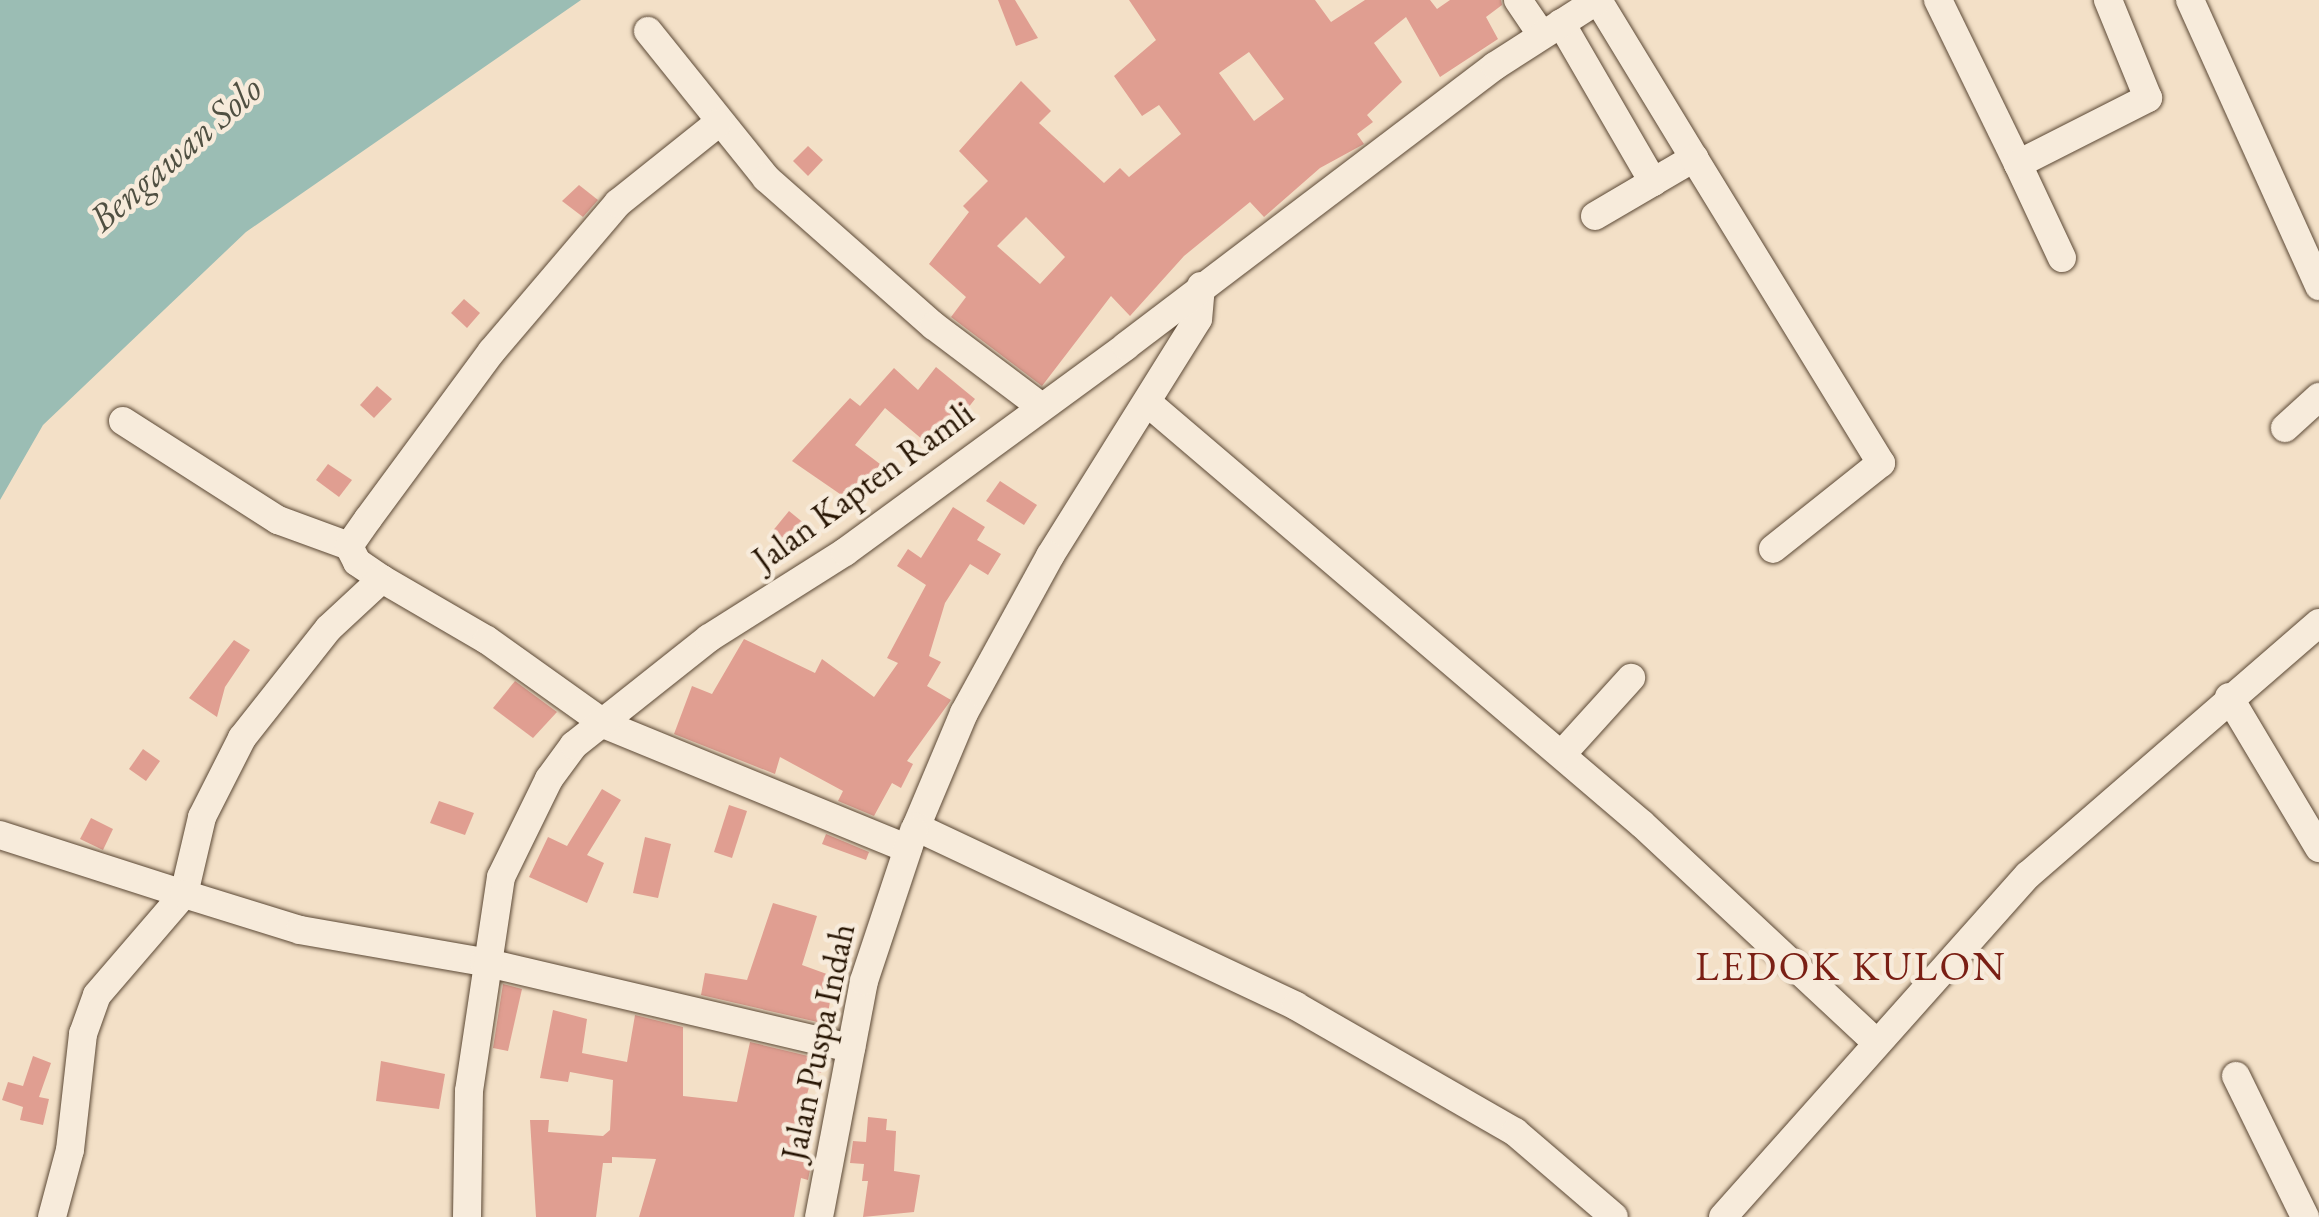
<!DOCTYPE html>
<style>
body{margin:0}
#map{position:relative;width:2319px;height:1217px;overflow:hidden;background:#f3e0c7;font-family:"EB Garamond",serif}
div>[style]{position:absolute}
.water>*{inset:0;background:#9bbdb4}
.building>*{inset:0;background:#e09e91}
.roads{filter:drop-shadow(0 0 2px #5b4835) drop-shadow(0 0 2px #5b4835)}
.street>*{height:28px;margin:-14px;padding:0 14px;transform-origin:14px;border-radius:14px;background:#f7ebdb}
span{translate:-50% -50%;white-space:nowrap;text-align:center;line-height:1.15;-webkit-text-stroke:9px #f7ebdb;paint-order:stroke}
.street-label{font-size:35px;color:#281604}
.water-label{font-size:38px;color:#505042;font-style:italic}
.quarter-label{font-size:40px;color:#7a1f14;letter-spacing:2.5px}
</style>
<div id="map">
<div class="water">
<div style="clip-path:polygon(0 0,581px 0,246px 232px,43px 425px,0 500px)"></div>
</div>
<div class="building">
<div style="clip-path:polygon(998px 0,1015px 0,1038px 38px,1016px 46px)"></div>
<div style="clip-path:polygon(evenodd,1129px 0,1315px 0,1331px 22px,1365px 0,1430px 0,1437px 9px,1450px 0,1501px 0,1502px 5px,1486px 17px,1498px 39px,1440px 77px,1406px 17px,1374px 43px,1402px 82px,1367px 115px,1373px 122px,1357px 134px,1364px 144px,1320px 168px,1264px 217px,1250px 202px,1184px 256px,1130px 316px,1111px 296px,1042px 386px,951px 317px,966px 297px,929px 264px,969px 212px,963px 206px,988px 181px,959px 151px,1021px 81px,1051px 111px,1039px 123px,1104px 183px,1120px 168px,1129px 177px,1181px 134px,1159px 105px,1142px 116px,1114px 76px,1156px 40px,1129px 0,1249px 52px,1284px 99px,1254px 121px,1219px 73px,1249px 52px,1129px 0,1026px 217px,1065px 257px,1040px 284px,997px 246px,1026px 217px)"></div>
<div style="clip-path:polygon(808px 146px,823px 160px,808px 176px,793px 161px)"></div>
<div style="clip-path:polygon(579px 185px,598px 200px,583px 217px,562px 201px)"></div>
<div style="clip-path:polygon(464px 299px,480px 313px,467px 328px,451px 313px)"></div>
<div style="clip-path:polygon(936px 367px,975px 399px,935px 450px,885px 408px,855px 445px,880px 464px,856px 505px,792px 461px,850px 398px,860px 406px,894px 368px,918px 390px)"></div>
<div style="clip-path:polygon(377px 386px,392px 399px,374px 418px,360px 405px)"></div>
<div style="clip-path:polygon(328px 464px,352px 480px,339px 497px,316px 480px)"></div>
<div style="clip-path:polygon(1000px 481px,1037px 505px,1024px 525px,986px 501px)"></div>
<div style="clip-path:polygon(953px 507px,985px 527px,977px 540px,1001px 554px,988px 575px,970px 564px,945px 603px,929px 656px,941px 662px,927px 686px,951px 700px,907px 761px,913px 764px,901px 788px,892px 783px,874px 816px,838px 801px,843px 791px,780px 757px,775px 774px,674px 734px,692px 686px,712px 694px,744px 639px,815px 673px,822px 659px,874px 697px,898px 663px,887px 658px,926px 585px,897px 566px,908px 549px,921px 558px)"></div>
<div style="clip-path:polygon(789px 511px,811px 529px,793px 551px,771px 533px)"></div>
<div style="clip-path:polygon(234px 640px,250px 650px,225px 687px,217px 717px,189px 698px)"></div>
<div style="clip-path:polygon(515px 681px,557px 712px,533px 738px,493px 708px)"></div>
<div style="clip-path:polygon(143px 749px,160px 761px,146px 781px,129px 769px)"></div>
<div style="clip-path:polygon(602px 789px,621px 800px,587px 855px,604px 863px,587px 903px,529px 877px,548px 837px,567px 846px)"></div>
<div style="clip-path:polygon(439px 801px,474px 813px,465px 835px,430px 823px)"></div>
<div style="clip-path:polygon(729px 805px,747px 811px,732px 858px,714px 852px)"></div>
<div style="clip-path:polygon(91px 818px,113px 829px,103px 850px,80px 839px)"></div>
<div style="clip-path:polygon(826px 834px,869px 852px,866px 860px,822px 844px)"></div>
<div style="clip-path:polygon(645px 837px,671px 844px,658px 898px,633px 893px)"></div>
<div style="clip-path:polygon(773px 903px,817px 916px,802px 965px,846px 981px,842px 1005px,830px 1002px,826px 1024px,701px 995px,705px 973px,747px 980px)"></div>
<div style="clip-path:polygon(503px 984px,522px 989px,508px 1051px,493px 1048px)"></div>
<div style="clip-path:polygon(553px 1010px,587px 1019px,582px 1053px,627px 1062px,635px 1015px,683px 1027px,683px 1096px,737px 1102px,750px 1042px,825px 1060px,821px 1073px,814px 1071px,798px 1124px,811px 1127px,802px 1159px,812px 1160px,808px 1180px,801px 1178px,794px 1217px,639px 1217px,656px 1159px,612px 1157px,612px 1163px,603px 1163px,596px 1217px,536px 1217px,530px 1120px,549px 1120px,548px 1132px,603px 1136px,610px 1130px,613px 1080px,570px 1072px,568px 1082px,540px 1078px)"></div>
<div style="clip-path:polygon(33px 1056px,51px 1063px,39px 1097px,49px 1099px,43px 1125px,20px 1120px,23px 1107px,2px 1100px,8px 1082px,23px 1086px)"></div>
<div style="clip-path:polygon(381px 1061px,445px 1074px,439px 1109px,376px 1101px)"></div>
<div style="clip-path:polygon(868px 1117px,887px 1119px,886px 1130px,896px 1131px,894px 1171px,920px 1175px,914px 1212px,863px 1217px,868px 1181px,862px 1181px,864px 1164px,850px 1163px,853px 1141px,866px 1142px)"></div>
</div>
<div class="roads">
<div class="street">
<div style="left:1518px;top:0;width:41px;rotate:55.9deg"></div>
<div style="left:1938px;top:0;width:182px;rotate:64deg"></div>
<div style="left:2190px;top:0;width:314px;rotate:65.7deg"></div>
<div style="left:1561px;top:23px;width:184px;rotate:59.9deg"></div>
<div style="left:1653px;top:182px;width:48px;rotate:-30.3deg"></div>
<div style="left:1694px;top:158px;width:185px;rotate:-121.3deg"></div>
<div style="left:648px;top:31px;width:189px;rotate:51.2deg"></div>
<div style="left:766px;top:178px;width:224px;rotate:41.4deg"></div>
<div style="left:934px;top:326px;width:133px;rotate:37deg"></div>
<div style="left:1694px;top:158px;width:358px;rotate:58.5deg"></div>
<div style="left:1881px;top:463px;width:138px;rotate:141.5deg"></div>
<div style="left:1595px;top:216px;width:67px;rotate:-30.4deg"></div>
<div style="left:2062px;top:258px;width:104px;rotate:-115.1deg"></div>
<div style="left:2018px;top:164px;width:146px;rotate:-26.9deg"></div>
<div style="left:2148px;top:98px;width:106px;rotate:-112.2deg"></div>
<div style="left:1201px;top:286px;width:33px;rotate:95deg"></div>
<div style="left:1198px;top:319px;width:279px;rotate:122deg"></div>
<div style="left:1050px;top:556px;width:179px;rotate:118.7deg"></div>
<div style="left:964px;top:713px;width:124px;rotate:112.8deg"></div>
<div style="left:916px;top:827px;width:420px;rotate:25.2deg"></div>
<div style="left:1296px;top:1006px;width:253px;rotate:29.9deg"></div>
<div style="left:1515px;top:1132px;width:130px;rotate:40.6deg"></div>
<div style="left:1148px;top:403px;width:649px;rotate:40.44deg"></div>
<div style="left:1642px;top:824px;width:318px;rotate:43deg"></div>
<div style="left:123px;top:421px;width:184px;rotate:32.6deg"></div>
<div style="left:278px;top:520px;width:76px;rotate:20.1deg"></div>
<div style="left:2285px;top:428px;width:46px;rotate:-42.4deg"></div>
<div style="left:382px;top:579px;width:30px;rotate:-146deg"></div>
<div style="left:357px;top:562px;width:18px;rotate:-117deg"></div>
<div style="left:349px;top:546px;width:33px;rotate:-55deg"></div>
<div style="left:368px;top:519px;width:209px;rotate:-53.6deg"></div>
<div style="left:492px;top:351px;width:194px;rotate:-49.6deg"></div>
<div style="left:618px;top:203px;width:127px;rotate:-38.6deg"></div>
<div style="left:2229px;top:697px;width:176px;rotate:59.2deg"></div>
<div style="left:1562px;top:754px;width:103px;rotate:-47.8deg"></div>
<div style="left:0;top:835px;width:193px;rotate:17.8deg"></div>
<div style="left:184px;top:894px;width:79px;rotate:-76.8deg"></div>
<div style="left:202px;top:817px;width:89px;rotate:-63.1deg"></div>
<div style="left:242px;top:738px;width:140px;rotate:-51.7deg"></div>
<div style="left:329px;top:628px;width:72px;rotate:-42.8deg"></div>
<div style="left:382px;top:579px;width:121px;rotate:30.2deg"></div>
<div style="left:487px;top:640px;width:146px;rotate:35.5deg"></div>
<div style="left:606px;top:725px;width:326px;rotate:22.3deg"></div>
<div style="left:2236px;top:1076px;width:157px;rotate:63.9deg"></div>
<div style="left:52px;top:1217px;width:69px;rotate:-75deg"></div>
<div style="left:70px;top:1150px;width:117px;rotate:-83.6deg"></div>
<div style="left:83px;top:1034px;width:41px;rotate:-70.3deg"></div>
<div style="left:97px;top:995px;width:133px;rotate:-49.3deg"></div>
<div style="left:184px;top:894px;width:121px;rotate:17.2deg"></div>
<div style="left:300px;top:930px;width:187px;rotate:9.9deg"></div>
<div style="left:484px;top:962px;width:377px;rotate:13.2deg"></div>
<div style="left:467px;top:1217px;width:126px;rotate:-89.1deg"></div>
<div style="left:469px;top:1091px;width:216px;rotate:-81.5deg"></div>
<div style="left:501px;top:877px;width:109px;rotate:-63.9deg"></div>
<div style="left:549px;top:779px;width:42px;rotate:-53.7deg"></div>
<div style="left:574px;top:745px;width:172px;rotate:-38.4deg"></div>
<div style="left:709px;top:638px;width:161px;rotate:-32.3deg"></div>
<div style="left:845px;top:552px;width:348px;rotate:-36.2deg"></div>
<div style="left:1126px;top:346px;width:463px;rotate:-37.2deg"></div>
<div style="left:1495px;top:66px;width:122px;rotate:-32.7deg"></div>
<div style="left:819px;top:1217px;width:240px;rotate:-79.2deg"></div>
<div style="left:864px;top:981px;width:158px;rotate:-71.6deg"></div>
<div style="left:1723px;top:1217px;width:458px;rotate:-48.3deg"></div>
<div style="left:2028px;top:875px;width:385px;rotate:-40.9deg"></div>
</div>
</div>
<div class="street-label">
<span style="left:863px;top:486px;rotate:-36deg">Jalan Kapten Ramli</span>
<span style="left:818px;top:1042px;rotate:-78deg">Jalan Puspa Indah</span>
</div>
<div class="water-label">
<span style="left:175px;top:153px;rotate:-41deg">Bengawan Solo</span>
</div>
<div class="quarter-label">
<span style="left:1851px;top:966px">LEDOK KULON</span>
</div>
</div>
